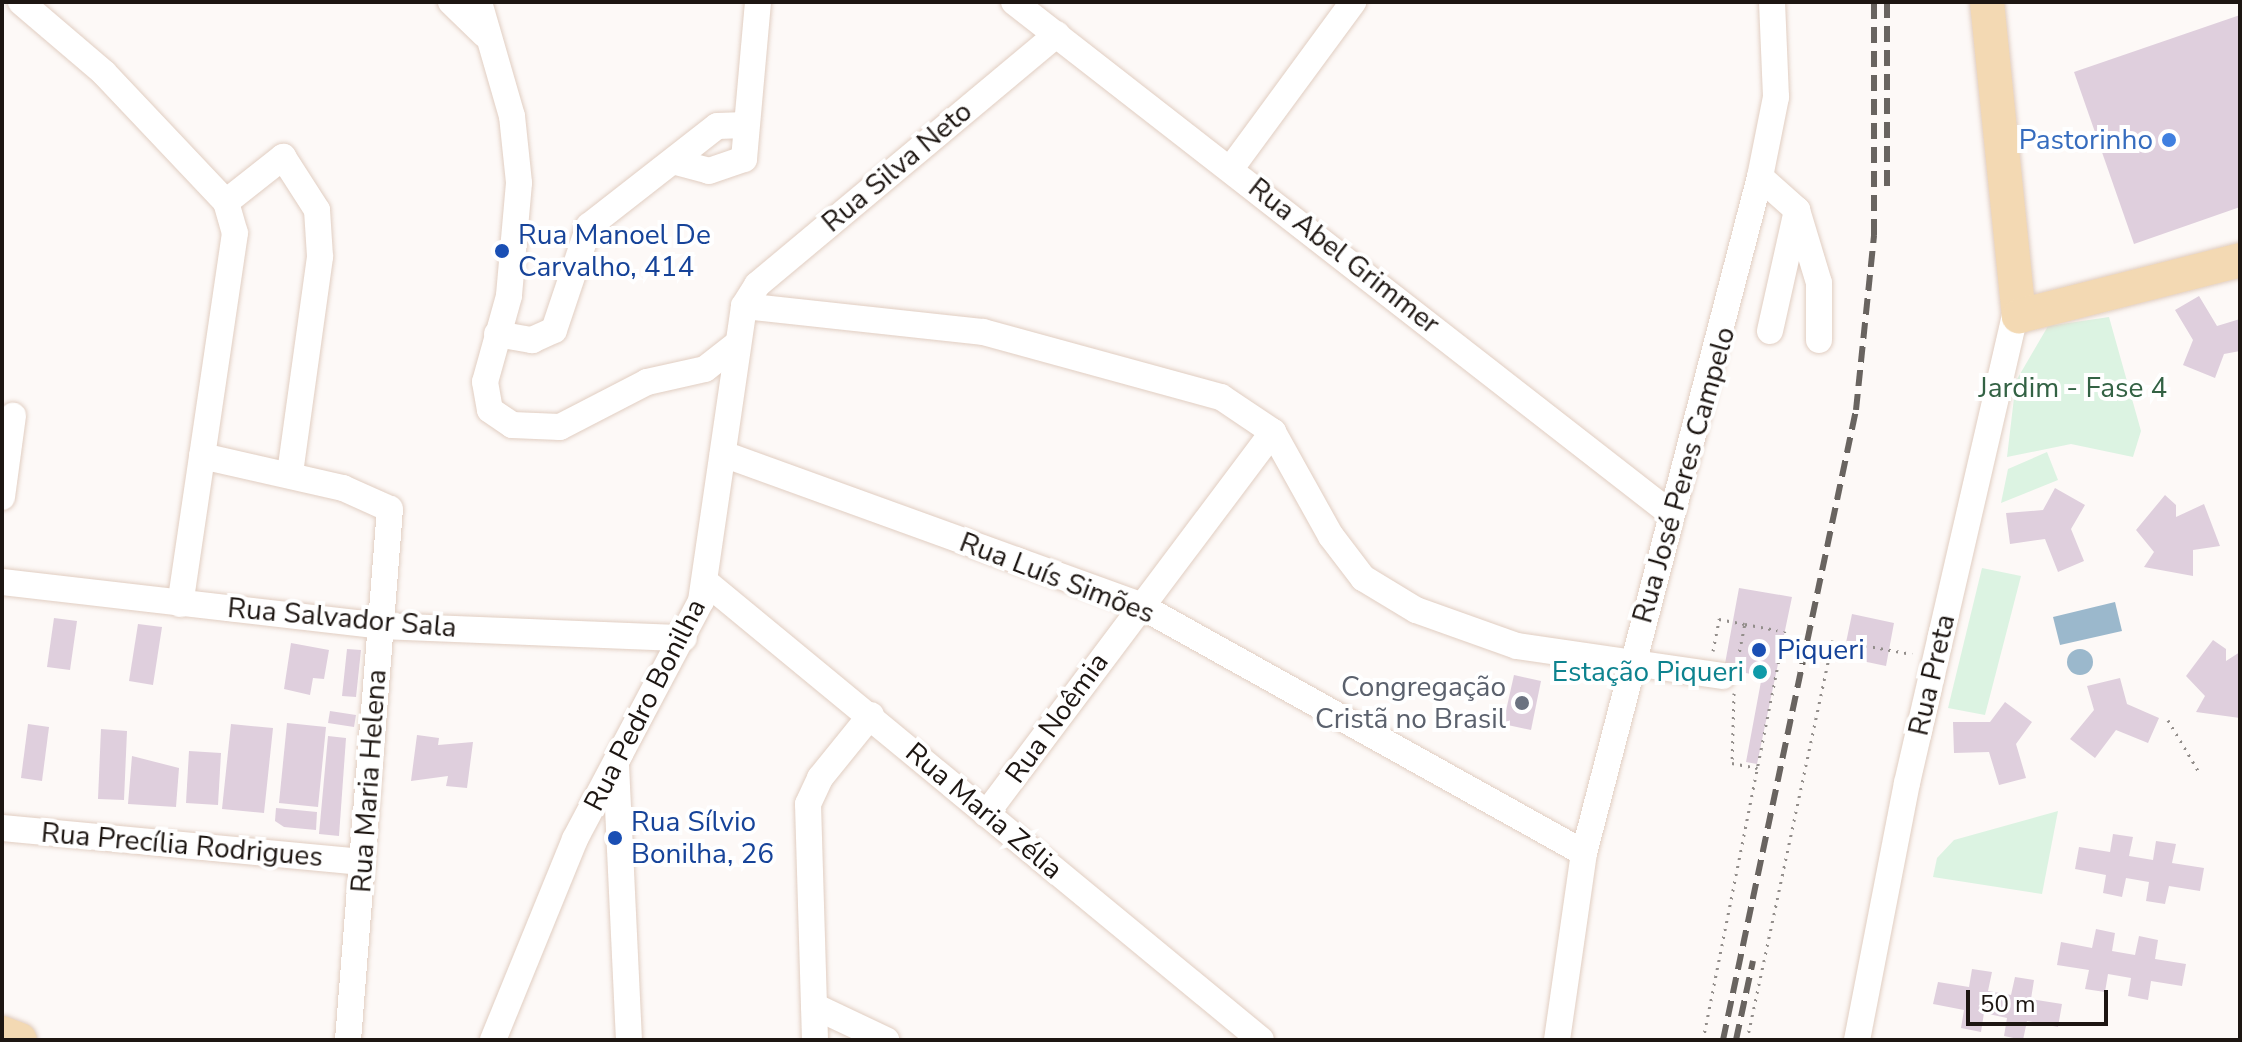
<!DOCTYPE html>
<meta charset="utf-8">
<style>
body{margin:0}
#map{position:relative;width:2242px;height:1042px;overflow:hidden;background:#fdf9f7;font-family:"Nunito Sans",sans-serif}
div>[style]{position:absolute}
.green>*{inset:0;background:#dcf3e2}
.water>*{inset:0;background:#9bb8cc}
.round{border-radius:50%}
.building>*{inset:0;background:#dfcfdd}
.path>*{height:3px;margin-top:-1.5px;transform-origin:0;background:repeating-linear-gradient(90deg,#938e8b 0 2px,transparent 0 8px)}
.roads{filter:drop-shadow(0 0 2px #e1cec2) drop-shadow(0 0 2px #e1cec2)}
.minor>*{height:26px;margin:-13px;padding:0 13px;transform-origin:13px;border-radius:13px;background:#fff}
.major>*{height:34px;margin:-17px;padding:0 17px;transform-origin:17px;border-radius:17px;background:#f3d9b3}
.rail>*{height:6px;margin-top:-3px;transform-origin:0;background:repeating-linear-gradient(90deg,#696460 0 16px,transparent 0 24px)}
.dots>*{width:22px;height:22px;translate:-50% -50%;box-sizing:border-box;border:4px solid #fff;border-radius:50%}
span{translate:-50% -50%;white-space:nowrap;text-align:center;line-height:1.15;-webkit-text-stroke:8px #fff;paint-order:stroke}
.shop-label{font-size:28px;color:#366cbe}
.right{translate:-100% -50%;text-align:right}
.street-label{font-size:28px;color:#1d1612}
.transit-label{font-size:28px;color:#164399}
.left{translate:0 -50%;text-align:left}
.park-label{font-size:28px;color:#336244}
.culture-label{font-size:28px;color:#0d838f}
.worship-label{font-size:28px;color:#5b616d}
.frame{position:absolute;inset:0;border:4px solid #1d1612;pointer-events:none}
.scale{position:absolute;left:1966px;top:990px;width:142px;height:36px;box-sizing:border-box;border:4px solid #1d1612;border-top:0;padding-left:10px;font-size:24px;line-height:28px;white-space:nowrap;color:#1d1612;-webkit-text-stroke:6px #fff;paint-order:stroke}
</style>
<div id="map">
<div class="green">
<div style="clip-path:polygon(2109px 317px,2141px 431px,2133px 457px,2071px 444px,2007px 457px,2016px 381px,2048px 326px)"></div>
<div style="clip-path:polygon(2047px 452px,2058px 480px,2001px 503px,2008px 469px)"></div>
<div style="clip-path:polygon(1982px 568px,2021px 576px,1985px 715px,1948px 708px)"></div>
<div style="clip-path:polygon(2058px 811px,2042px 894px,1933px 877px,1937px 858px,1954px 840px)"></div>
</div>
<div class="water">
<div style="clip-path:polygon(2115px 602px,2122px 631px,2060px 645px,2053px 617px)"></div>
<div class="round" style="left:2067px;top:649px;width:26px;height:26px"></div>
</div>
<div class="building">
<div style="clip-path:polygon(2240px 15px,2240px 207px,2134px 244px,2074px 72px)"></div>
<div style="clip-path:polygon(2199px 296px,2217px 326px,2240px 319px,2240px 351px,2224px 354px,2215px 378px,2183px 365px,2193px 340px,2175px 310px)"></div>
<div style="clip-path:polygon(2055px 488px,2085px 505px,2071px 529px,2084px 561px,2058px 572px,2045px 539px,2010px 544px,2006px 513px,2043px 510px)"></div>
<div style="clip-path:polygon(2165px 495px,2176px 505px,2176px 517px,2204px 504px,2220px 546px,2193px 550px,2193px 576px,2144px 567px,2154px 552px,2136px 530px)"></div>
<div style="clip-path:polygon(1739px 588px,1792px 597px,1757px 764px,1746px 762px,1762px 676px,1724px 669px)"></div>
<div style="clip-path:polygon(1852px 614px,1894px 623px,1886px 666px,1843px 657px)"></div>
<div style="clip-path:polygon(54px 618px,77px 621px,70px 670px,47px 667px)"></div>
<div style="clip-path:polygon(138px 624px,162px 627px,153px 685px,129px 681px)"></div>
<div style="clip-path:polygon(2213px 640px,2226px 649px,2226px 661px,2240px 652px,2240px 718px,2196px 712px,2205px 696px,2186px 676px)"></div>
<div style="clip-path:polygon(291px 643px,329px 650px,324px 679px,313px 678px,310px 695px,284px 689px)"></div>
<div style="clip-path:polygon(347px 649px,361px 650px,356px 697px,342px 696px)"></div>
<div style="clip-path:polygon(1514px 675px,1541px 681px,1531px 730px,1503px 724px)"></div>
<div style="clip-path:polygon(2120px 678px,2127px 704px,2159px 718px,2148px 743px,2116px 730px,2095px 758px,2070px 739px,2094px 710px,2087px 686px)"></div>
<div style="clip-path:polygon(2005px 702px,2032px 722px,2016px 744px,2026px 778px,1999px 785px,1989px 752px,1954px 753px,1953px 722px,1990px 722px)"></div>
<div style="clip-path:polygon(330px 711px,356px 715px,354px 727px,328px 723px)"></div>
<div style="clip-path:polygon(287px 723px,326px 727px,318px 807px,279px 803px)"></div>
<div style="clip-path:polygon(28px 724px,49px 727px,42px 781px,21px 778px)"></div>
<div style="clip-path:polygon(231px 724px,273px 728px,264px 813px,222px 809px)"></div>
<div style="clip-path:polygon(101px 729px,127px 731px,124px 800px,98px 799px)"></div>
<div style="clip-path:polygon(417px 735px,439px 738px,438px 745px,473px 742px,467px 788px,446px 786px,448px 776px,411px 781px)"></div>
<div style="clip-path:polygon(328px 736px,346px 738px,339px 836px,319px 834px)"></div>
<div style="clip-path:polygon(189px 751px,221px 753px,218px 805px,186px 803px)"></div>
<div style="clip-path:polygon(132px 756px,179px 768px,176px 807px,128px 804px)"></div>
<div style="clip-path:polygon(276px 808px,317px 812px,316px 830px,284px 827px,275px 821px)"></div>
<div style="clip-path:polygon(2113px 834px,2133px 837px,2129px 856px,2153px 860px,2156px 841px,2176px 844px,2172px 863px,2204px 868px,2200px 891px,2169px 886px,2165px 904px,2146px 901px,2149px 882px,2126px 878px,2122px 897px,2103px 893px,2106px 875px,2075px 869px,2079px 847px,2110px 852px)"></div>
<div style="clip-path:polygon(2096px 929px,2115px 933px,2112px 951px,2135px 955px,2139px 936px,2158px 940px,2155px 959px,2186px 964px,2182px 986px,2151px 981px,2148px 1000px,2128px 996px,2131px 978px,2108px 974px,2105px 992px,2085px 989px,2089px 970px,2057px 965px,2061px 942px,2092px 948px)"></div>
<div style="clip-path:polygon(1972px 969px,1992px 972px,1988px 991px,2011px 995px,2015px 977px,2034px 980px,2031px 999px,2062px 1004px,2058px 1027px,2027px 1021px,2023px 1040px,2004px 1036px,2007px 1018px,1984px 1013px,1981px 1032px,1961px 1028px,1964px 1010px,1933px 1004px,1938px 982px,1969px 987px)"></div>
</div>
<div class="path">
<div style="left:1857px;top:644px;width:56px;rotate:10.3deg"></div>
<div style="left:1713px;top:651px;width:33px;rotate:-79deg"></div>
<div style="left:1719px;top:619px;width:26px;rotate:11deg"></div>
<div style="left:1738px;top:659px;width:36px;rotate:-79deg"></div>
<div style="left:1745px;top:624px;width:33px;rotate:11deg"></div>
<div style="left:1734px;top:693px;width:70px;rotate:91.6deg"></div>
<div style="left:1732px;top:763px;width:26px;rotate:11deg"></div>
<div style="left:2168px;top:720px;width:61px;rotate:59.2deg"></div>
<div style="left:1703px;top:1040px;width:417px;rotate:-78.7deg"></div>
<div style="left:1747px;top:1040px;width:409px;rotate:-77.9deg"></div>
</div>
<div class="roads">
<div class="minor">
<div style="left:21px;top:2px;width:109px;rotate:40.5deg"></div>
<div style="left:104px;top:73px;width:178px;rotate:46.6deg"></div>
<div style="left:226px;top:202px;width:32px;rotate:74deg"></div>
<div style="left:235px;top:233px;width:375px;rotate:98.4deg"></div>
<div style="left:451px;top:2px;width:47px;rotate:44.1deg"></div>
<div style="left:479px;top:2px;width:119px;rotate:73.9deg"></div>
<div style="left:512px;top:116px;width:67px;rotate:84deg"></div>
<div style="left:519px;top:183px;width:113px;rotate:95.1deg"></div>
<div style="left:509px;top:296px;width:89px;rotate:105.6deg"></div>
<div style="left:485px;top:382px;width:28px;rotate:80deg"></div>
<div style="left:490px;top:410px;width:27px;rotate:34deg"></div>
<div style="left:512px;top:425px;width:48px;rotate:2.4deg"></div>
<div style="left:560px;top:427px;width:98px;rotate:-27.3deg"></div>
<div style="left:647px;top:382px;width:59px;rotate:-12.6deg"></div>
<div style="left:705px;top:369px;width:41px;rotate:-38deg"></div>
<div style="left:1014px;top:2px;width:832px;rotate:37.92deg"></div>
<div style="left:676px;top:162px;width:34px;rotate:15deg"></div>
<div style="left:709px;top:171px;width:37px;rotate:-19deg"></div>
<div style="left:744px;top:159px;width:158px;rotate:-84.9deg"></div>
<div style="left:1232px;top:167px;width:205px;rotate:-53.7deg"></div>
<div style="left:1760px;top:177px;width:50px;rotate:41.7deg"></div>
<div style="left:1797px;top:210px;width:124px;rotate:102.6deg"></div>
<div style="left:226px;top:202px;width:73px;rotate:-38.3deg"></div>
<div style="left:283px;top:157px;width:63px;rotate:57.3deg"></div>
<div style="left:317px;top:210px;width:47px;rotate:86.3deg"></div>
<div style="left:320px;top:257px;width:218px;rotate:97.9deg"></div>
<div style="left:1797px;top:210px;width:76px;rotate:73.2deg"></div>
<div style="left:1819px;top:283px;width:57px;rotate:90deg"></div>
<div style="left:744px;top:306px;width:240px;rotate:6.2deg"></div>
<div style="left:983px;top:332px;width:247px;rotate:15.3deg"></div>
<div style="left:1221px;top:397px;width:63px;rotate:33.9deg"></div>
<div style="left:1273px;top:432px;width:119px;rotate:60.9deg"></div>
<div style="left:1331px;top:536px;width:53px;rotate:52.7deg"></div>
<div style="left:1363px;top:578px;width:62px;rotate:31.1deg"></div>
<div style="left:1416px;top:610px;width:107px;rotate:19.6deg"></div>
<div style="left:1517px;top:646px;width:208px;rotate:8.3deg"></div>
<div style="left:497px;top:334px;width:36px;rotate:10deg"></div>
<div style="left:532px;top:340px;width:24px;rotate:-24deg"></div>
<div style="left:554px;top:330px;width:110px;rotate:-71.4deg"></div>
<div style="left:589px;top:226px;width:162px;rotate:-38deg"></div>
<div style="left:717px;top:126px;width:29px;rotate:-2deg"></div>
<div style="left:723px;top:454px;width:443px;rotate:19.9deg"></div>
<div style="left:1139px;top:605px;width:509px;rotate:29.13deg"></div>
<div style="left:202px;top:456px;width:145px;rotate:12.8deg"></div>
<div style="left:343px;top:488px;width:51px;rotate:24.1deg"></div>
<div style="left:390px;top:509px;width:533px;rotate:94.52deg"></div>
<div style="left:2px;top:497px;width:82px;rotate:-82.3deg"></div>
<div style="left:2px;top:582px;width:382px;rotate:6.6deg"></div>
<div style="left:381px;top:626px;width:303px;rotate:2.3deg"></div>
<div style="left:707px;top:583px;width:718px;rotate:39.52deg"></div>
<div style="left:616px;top:765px;width:275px;rotate:87.3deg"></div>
<div style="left:986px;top:814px;width:478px;rotate:-53.1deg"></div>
<div style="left:2px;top:828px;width:362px;rotate:5.4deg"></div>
<div style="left:814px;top:1006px;width:80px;rotate:25.3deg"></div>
<div style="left:493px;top:1040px;width:217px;rotate:-67.8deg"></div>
<div style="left:575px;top:839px;width:269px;rotate:-62.1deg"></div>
<div style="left:701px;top:601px;width:298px;rotate:-81.7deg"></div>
<div style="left:744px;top:306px;width:25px;rotate:-58deg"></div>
<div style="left:757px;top:285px;width:391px;rotate:-39.9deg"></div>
<div style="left:815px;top:1040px;width:236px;rotate:-91.7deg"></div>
<div style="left:808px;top:804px;width:29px;rotate:-65deg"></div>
<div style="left:820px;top:778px;width:81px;rotate:-51deg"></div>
<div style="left:1557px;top:1040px;width:189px;rotate:-81.8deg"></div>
<div style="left:1584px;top:853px;width:699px;rotate:-75.41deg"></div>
<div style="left:1760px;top:177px;width:82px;rotate:-78.7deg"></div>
<div style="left:1776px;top:97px;width:95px;rotate:-92.4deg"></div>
<div style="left:1857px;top:1040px;width:262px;rotate:-79deg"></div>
<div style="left:1907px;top:783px;width:485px;rotate:-77deg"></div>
</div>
<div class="major">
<div style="left:1987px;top:2px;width:316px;rotate:84.2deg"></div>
<div style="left:2019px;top:316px;width:228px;rotate:-14.2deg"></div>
<div style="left:2px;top:1033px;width:19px;rotate:21deg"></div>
</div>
</div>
<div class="rail">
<div style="left:1887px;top:2px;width:188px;rotate:90deg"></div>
<div style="left:1723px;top:1040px;width:644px;rotate:-78.08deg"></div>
<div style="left:1856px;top:410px;width:176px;rotate:-84.1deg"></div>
<div style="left:1874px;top:235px;width:233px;rotate:-90deg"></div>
<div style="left:1736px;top:1040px;width:81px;rotate:-77.9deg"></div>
</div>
<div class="dots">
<div style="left:2169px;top:140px;background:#3f7fe0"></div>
<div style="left:502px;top:251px;background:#1a4fb4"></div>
<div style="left:1759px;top:650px;background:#1a4fb4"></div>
<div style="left:1760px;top:672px;background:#0f9aa8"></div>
<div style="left:1522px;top:703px;background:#6b7280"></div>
<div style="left:615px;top:838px;background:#1a4fb4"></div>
</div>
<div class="shop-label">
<span class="right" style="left:2153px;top:140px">Pastorinho</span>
</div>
<div class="street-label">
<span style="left:897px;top:167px;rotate:-40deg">Rua Silva Neto</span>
<span style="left:1344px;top:256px;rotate:38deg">Rua Abel Grimmer</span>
<span style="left:1684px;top:475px;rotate:-74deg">Rua José Peres Campelo</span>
<span style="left:1057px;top:578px;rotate:21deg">Rua Luís Simões</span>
<span style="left:342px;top:618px;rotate:5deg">Rua Salvador Sala</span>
<span style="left:1932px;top:675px;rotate:-77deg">Rua Preta</span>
<span style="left:645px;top:705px;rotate:-63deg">Rua Pedro Bonilha</span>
<span style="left:1057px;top:718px;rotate:-54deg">Rua Noêmia</span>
<span style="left:369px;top:781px;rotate:-86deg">Rua Maria Helena</span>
<span style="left:984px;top:811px;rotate:40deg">Rua Maria Zélia</span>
<span style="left:182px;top:845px;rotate:5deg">Rua Precília Rodrigues</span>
</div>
<div class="transit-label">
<span class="left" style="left:518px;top:251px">Rua Manoel De<br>Carvalho, 414</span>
<span class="left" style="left:1777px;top:650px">Piqueri</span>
<span class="left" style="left:631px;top:838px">Rua Sílvio<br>Bonilha, 26</span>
</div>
<div class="park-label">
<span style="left:2073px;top:388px">Jardim - Fase 4</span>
</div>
<div class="culture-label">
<span class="right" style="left:1744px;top:672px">Estação Piqueri</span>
</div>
<div class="worship-label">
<span class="right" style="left:1506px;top:703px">Congregação<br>Cristã no Brasil</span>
</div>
<div class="frame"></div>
<div class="scale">50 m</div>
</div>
